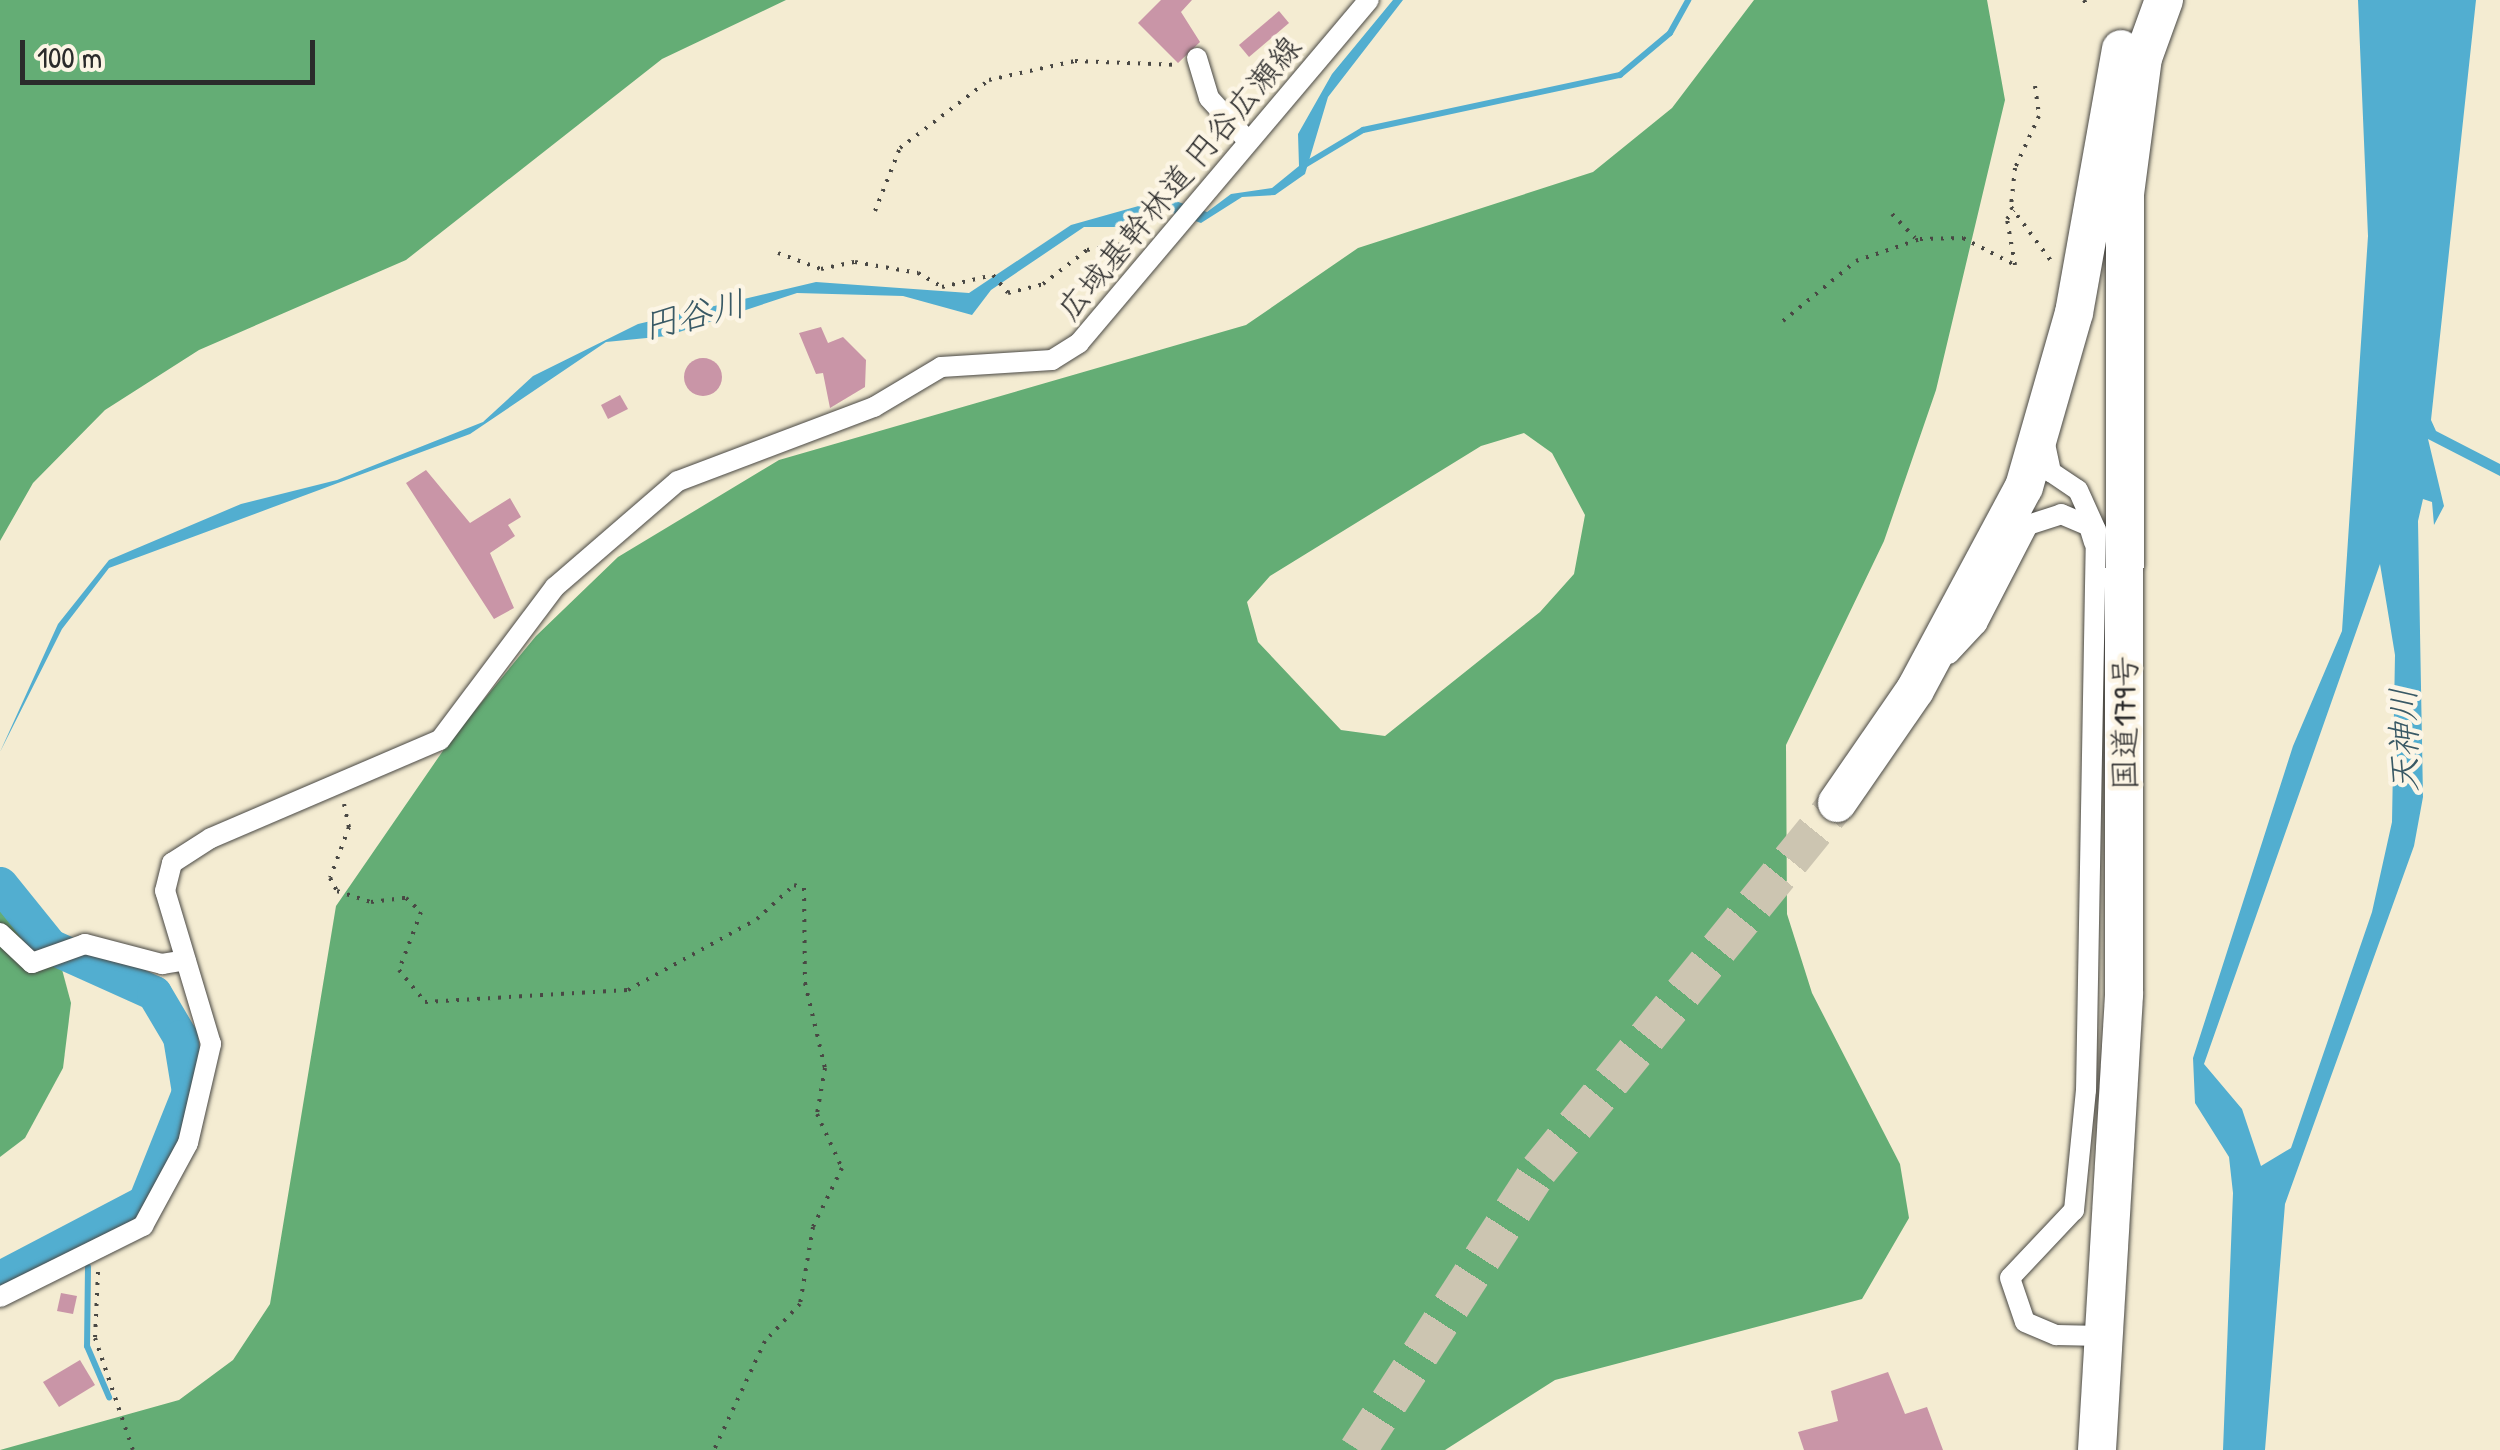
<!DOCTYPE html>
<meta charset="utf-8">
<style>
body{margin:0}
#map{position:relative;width:2500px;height:1450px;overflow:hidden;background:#f4ecd2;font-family:"Patrick Hand","Klee One",sans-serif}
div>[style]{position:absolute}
.forest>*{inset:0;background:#64ad75}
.water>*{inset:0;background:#52aed0}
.stream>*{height:6px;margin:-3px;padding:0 3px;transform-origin:3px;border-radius:3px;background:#52aed0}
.river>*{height:35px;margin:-17.5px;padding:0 17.5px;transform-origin:17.5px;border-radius:17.5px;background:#52aed0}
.building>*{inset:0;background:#c995a7}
.round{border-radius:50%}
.highway-tunnel>*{height:38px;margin-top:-19px;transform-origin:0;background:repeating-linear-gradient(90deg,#ccc5b1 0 38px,transparent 0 57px)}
.path>*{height:4px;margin-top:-2px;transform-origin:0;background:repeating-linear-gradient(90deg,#494844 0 2.5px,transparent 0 10.5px)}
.roads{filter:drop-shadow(0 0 2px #494844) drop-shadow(0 0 2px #494844)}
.street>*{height:20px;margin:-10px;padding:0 10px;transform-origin:10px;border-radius:10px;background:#fff}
.highway>*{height:38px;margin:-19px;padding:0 19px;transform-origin:19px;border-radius:19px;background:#fff}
span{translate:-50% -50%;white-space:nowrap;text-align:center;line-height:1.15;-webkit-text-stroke:9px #fcf5e5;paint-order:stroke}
.street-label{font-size:32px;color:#2b2b2b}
.water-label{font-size:35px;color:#395965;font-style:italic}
.scale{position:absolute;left:20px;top:40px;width:295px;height:45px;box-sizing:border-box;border:5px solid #2b2b2b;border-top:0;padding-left:12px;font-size:30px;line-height:35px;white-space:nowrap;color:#2b2b2b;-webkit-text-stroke:8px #fcf5e5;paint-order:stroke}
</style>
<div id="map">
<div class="forest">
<div style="clip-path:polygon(0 0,786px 0,662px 59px,406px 260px,199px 350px,105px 410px,33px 483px,0 541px)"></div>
<div style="clip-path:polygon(evenodd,1754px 0,1987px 0,2005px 100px,1936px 390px,1884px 541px,1786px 745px,1787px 914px,1812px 993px,1900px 1164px,1909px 1218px,1862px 1299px,1555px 1380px,1445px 1450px,0 1450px,179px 1400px,233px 1360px,270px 1304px,336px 906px,449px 742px,536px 636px,618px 557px,779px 460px,1246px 325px,1358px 248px,1593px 172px,1672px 108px,1754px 0,1524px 433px,1552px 453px,1585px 515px,1574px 574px,1540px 612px,1385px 736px,1341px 730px,1258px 642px,1247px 602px,1270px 576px,1481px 446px,1524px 433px)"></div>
<div style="clip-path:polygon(0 900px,60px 962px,71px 1003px,63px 1068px,25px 1138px,0 1157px)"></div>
</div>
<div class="water">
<div style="clip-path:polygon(1393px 0,1403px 0,1328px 97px,1305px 174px,1275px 195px,1242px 197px,1201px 223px,1153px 206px,1117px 227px,1084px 227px,991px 290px,972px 315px,903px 296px,797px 293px,667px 336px,606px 342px,470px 434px,109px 568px,62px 629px,0 752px,58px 624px,109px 560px,241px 504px,337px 480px,483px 422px,533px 376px,638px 324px,816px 282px,969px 293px,1071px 225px,1167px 198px,1207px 212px,1231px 194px,1272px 188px,1299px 166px,1298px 134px,1332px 74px)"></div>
<div style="clip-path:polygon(evenodd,2358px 0,2476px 0,2431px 420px,2436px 431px,2500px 464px,2500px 476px,2428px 439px,2444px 506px,2434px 525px,2432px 502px,2423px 499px,2418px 521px,2423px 797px,2414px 846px,2285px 1204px,2265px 1450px,2223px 1450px,2233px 1193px,2229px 1157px,2195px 1103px,2193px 1058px,2293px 746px,2342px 631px,2368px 236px,2358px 0,2380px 564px,2395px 655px,2392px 822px,2372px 912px,2291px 1148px,2261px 1166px,2242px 1109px,2204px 1064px,2380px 564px)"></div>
<div style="clip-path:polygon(0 883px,29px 907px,51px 945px,0 889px)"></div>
</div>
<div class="stream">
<div style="left:1303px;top:166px;width:70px;rotate:-31deg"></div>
<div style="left:1363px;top:130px;width:263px;rotate:-12.1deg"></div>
<div style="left:1620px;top:75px;width:65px;rotate:-40deg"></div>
<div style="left:1670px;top:33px;width:38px;rotate:-61deg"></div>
<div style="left:88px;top:1267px;width:79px;rotate:90.7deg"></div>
<div style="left:87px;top:1346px;width:56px;rotate:66.7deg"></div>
</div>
<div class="river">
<div style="left:0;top:884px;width:80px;rotate:51.1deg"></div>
<div style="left:50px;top:946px;width:114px;rotate:24.3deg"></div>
<div style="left:154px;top:993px;width:51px;rotate:59.4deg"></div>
<div style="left:180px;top:1037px;width:56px;rotate:80.7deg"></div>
<div style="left:189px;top:1092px;width:118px;rotate:111.8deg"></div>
<div style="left:145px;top:1202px;width:164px;rotate:152.3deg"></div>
</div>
<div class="building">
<div style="clip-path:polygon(1161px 0,1192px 0,1181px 12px,1200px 42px,1178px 63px,1138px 23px)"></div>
<div style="clip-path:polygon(1279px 11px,1289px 23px,1249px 57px,1239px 45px)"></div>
<div style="clip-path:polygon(821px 327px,828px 343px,843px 337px,866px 360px,865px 387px,830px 408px,823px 373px,816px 374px,799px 333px)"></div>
<div class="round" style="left:684px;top:358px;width:38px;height:38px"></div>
<div style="clip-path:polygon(620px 395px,628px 409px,608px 419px,601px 405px)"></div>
<div style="clip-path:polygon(426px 470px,470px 523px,510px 498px,521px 517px,508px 525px,515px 536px,490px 553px,514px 608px,494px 619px,406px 483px)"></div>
<div style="clip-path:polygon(61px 1293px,77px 1296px,73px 1314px,57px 1311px)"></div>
<div style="clip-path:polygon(80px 1360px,95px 1385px,59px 1407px,43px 1382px)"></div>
<div style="clip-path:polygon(1888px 1372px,1905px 1414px,1927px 1407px,1943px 1450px,1804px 1450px,1798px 1432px,1838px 1421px,1831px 1391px)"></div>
</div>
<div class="highway-tunnel">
<div style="left:1358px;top:1450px;width:333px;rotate:-57.1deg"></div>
<div style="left:1539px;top:1170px;width:473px;rotate:-50.9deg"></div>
</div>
<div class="path">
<div style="left:2084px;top:0;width:4px;rotate:63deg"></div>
<div style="left:2035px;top:86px;width:30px;rotate:82deg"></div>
<div style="left:2039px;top:116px;width:57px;rotate:114.8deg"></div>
<div style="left:2015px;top:168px;width:39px;rotate:96deg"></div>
<div style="left:2011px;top:207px;width:72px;rotate:53.4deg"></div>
<div style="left:875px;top:211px;width:68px;rotate:-68.4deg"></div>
<div style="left:900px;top:148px;width:112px;rotate:-37.4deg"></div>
<div style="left:989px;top:80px;width:88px;rotate:-12.5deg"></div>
<div style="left:1075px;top:61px;width:105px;rotate:2.2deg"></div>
<div style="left:1892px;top:214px;width:33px;rotate:46deg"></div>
<div style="left:778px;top:253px;width:46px;rotate:20.4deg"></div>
<div style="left:821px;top:269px;width:35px;rotate:-12deg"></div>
<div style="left:855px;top:262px;width:64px;rotate:9.9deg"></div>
<div style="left:918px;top:273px;width:28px;rotate:30deg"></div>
<div style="left:942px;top:287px;width:52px;rotate:-13.2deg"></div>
<div style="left:993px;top:275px;width:23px;rotate:50deg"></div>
<div style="left:1008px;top:293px;width:36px;rotate:-14deg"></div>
<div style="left:1043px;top:284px;width:56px;rotate:-37.7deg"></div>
<div style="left:1087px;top:250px;width:53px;rotate:-9.8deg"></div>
<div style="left:1783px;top:321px;width:94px;rotate:-39.4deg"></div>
<div style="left:1856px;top:261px;width:68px;rotate:-19deg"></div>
<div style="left:1920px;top:239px;width:43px;rotate:-1.3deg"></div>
<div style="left:1963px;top:238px;width:59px;rotate:27.4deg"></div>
<div style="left:2015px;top:265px;width:47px;rotate:-99.9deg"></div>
<div style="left:2007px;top:219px;width:11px;rotate:-52deg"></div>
<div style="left:344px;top:804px;width:24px;rotate:78deg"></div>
<div style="left:349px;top:827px;width:54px;rotate:110.4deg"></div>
<div style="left:330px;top:878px;width:15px;rotate:62deg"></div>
<div style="left:337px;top:891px;width:36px;rotate:18deg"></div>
<div style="left:371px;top:902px;width:35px;rotate:-7deg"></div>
<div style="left:406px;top:898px;width:21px;rotate:43deg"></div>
<div style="left:421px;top:912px;width:62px;rotate:110.8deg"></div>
<div style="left:399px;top:970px;width:41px;rotate:50.9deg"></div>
<div style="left:425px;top:1002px;width:203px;rotate:-3.4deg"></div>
<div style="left:628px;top:990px;width:147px;rotate:-28.8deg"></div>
<div style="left:757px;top:919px;width:50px;rotate:-42.6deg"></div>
<div style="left:794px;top:885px;width:10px;rotate:17deg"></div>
<div style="left:804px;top:888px;width:95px;rotate:89.4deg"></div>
<div style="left:805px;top:983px;width:87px;rotate:76.8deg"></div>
<div style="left:825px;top:1068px;width:47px;rotate:99.9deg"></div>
<div style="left:817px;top:1114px;width:60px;rotate:65.2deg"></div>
<div style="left:842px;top:1168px;width:66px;rotate:116.2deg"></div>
<div style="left:813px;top:1227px;width:78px;rotate:99.6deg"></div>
<div style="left:800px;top:1304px;width:51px;rotate:133.4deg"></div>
<div style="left:765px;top:1341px;width:120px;rotate:115.1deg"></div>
<div style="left:98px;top:1272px;width:66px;rotate:92.6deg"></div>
<div style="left:95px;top:1338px;width:118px;rotate:71.3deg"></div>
</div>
<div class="roads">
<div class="street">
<div style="left:1197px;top:58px;width:42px;rotate:73.3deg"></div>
<div style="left:1209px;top:98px;width:58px;rotate:47.8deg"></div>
<div style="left:2044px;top:439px;width:34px;rotate:78deg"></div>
<div style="left:2051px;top:472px;width:32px;rotate:34deg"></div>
<div style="left:2078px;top:490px;width:44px;rotate:65.8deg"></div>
<div style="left:2096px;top:530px;width:560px;rotate:91.02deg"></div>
<div style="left:2086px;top:1090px;width:121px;rotate:95.7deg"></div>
<div style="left:2074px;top:1210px;width:93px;rotate:133.3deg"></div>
<div style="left:2010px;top:1278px;width:46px;rotate:71.2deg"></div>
<div style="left:2025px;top:1322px;width:34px;rotate:23deg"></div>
<div style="left:2056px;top:1335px;width:46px;rotate:1.2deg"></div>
<div style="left:1949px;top:654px;width:41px;rotate:-47deg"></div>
<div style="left:1977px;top:624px;width:111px;rotate:-62.7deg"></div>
<div style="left:2028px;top:525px;width:35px;rotate:-18deg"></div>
<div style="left:2061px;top:514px;width:30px;rotate:23deg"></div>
<div style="left:2089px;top:526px;width:17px;rotate:73deg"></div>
<div style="left:0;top:933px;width:44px;rotate:43.2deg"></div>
<div style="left:32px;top:963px;width:56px;rotate:-19.7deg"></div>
<div style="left:85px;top:944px;width:80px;rotate:14.6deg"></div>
<div style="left:162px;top:964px;width:24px;rotate:-9deg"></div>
<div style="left:0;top:1297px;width:160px;rotate:-26.4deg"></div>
<div style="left:143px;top:1226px;width:94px;rotate:-61.5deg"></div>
<div style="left:188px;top:1143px;width:102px;rotate:-76.9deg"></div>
<div style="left:211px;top:1044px;width:160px;rotate:-106.7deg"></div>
<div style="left:165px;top:891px;width:29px;rotate:-76deg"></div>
<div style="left:172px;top:863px;width:46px;rotate:-32.7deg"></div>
<div style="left:211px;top:838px;width:249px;rotate:-23.2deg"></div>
<div style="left:440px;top:740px;width:191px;rotate:-53.1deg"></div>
<div style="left:555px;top:587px;width:162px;rotate:-40.8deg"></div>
<div style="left:678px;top:481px;width:210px;rotate:-20.7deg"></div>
<div style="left:874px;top:407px;width:78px;rotate:-30.8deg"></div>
<div style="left:941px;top:367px;width:111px;rotate:-3.6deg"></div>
<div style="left:1052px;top:360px;width:32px;rotate:-32deg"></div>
<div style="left:1079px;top:343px;width:449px;rotate:-49.8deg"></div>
</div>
<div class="highway">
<div style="left:1837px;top:803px;width:137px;rotate:-55.4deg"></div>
<div style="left:1915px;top:690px;width:230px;rotate:-61.8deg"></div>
<div style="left:2024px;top:487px;width:181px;rotate:-74deg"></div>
<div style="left:2074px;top:313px;width:268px;rotate:-79.9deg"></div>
<div style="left:2097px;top:1450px;width:456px;rotate:-86.6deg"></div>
<div style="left:2124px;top:995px;width:801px;rotate:-89.93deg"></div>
<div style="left:2125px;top:194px;width:137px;rotate:-82.5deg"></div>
<div style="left:2143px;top:58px;width:62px;rotate:-70.1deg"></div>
</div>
</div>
<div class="street-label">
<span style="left:1179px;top:178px;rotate:-50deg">広域基幹林道 円谷広瀬線</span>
<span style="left:2125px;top:723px;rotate:-90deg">国道179号</span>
</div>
<div class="water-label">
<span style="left:694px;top:315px;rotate:-14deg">円谷川</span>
<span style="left:2404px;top:740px;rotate:-91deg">天神川</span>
</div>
<div class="scale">100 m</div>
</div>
